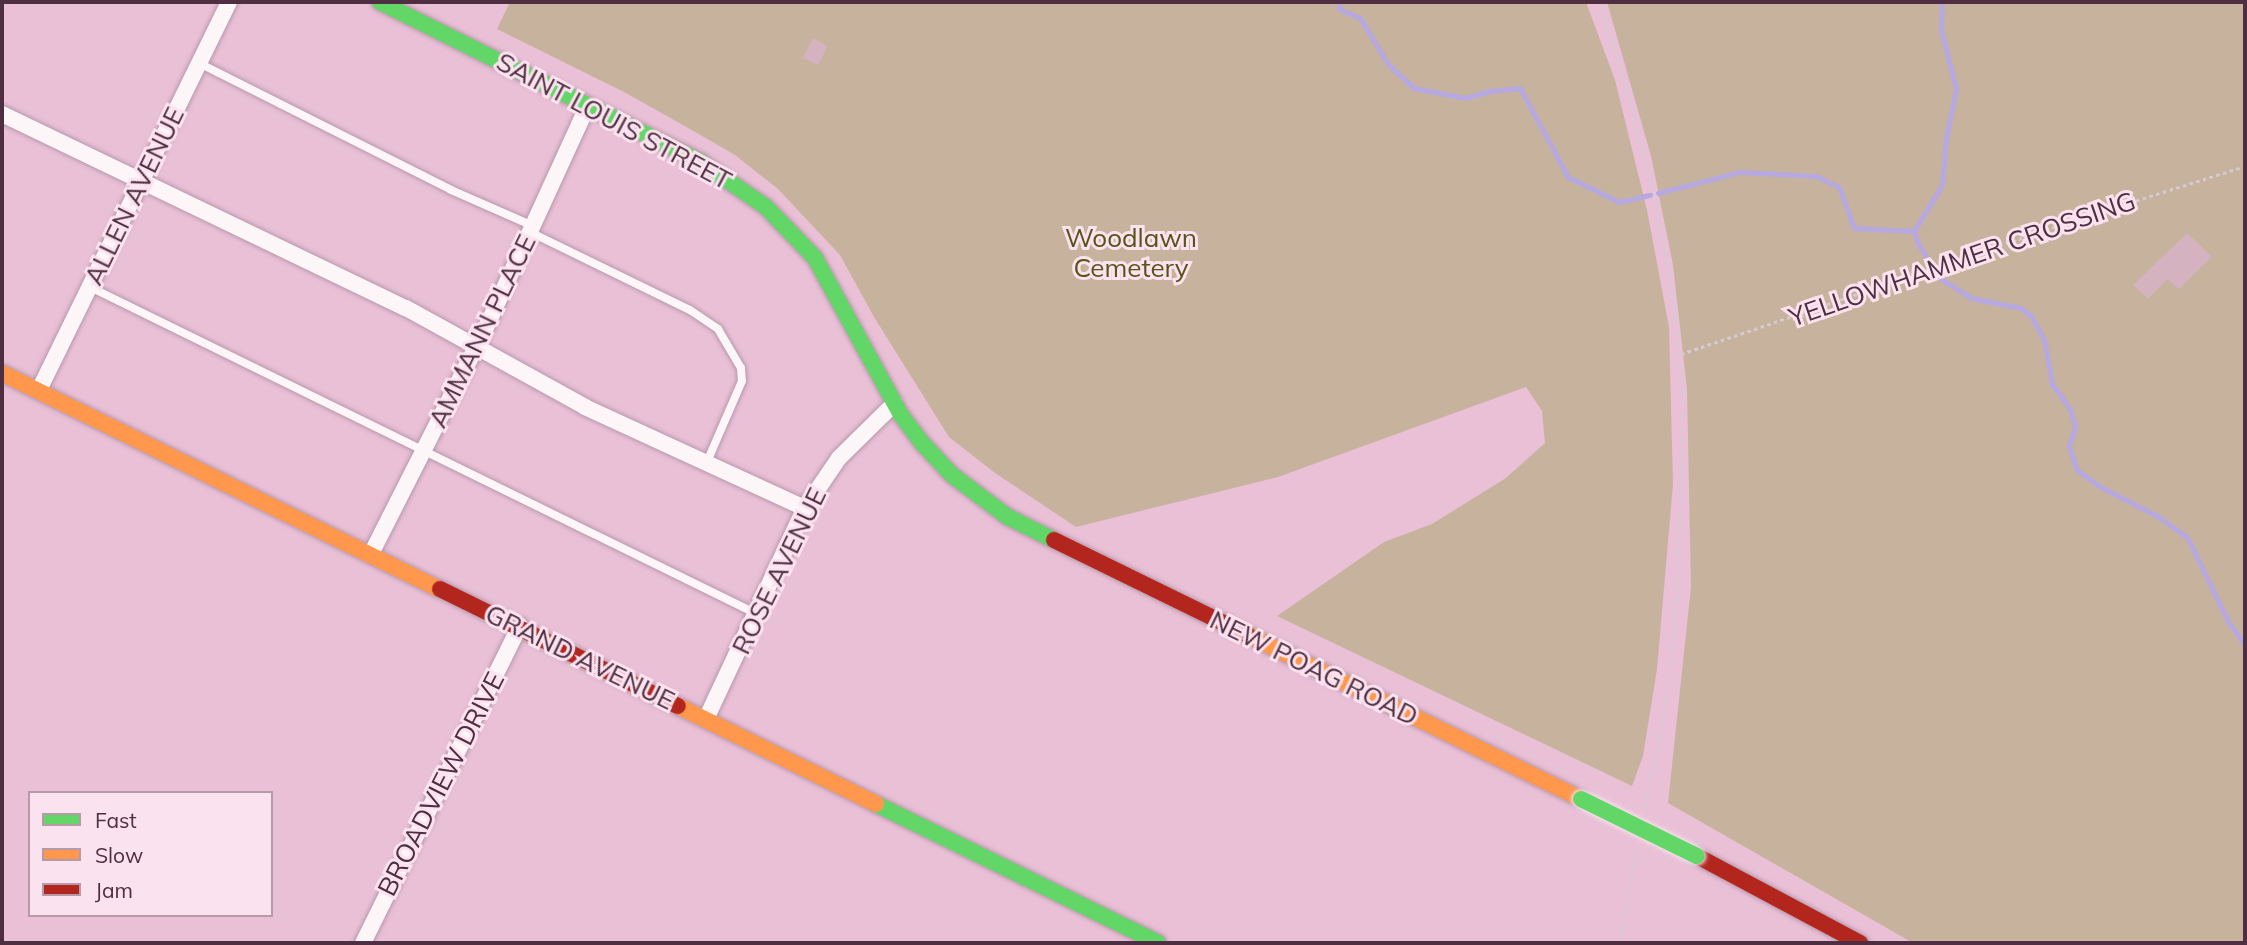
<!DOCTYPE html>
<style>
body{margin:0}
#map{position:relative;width:2247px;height:945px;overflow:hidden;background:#eac0d7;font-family:Mulish,sans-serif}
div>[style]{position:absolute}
.green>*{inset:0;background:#c7b29d}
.stream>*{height:5px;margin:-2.5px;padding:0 2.5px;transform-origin:2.5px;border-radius:2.5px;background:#b6a8e1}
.building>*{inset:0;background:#d4b2c0}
.path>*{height:2.5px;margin-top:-1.25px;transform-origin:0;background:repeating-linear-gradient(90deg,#d7cad2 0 3.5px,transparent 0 7px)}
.roads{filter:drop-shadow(0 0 2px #b898aa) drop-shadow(0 0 2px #b898aa)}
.lane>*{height:8px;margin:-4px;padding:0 4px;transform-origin:4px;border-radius:4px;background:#fcf6f9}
.street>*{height:16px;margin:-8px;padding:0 8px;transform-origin:8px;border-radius:8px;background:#fcf6f9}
.fast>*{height:16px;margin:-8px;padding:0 8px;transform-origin:8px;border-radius:8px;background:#63d668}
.slow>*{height:16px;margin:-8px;padding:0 8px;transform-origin:8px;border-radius:8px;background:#ff974d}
.jam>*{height:16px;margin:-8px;padding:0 8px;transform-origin:8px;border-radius:8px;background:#b3261e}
.bridges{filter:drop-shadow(0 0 2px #f6e3ed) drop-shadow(0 0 2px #f6e3ed)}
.fast-bridge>*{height:16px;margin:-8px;padding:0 8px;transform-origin:8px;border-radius:8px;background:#63d668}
span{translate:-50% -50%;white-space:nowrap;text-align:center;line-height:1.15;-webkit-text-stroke:6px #fbe2ef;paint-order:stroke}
.street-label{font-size:26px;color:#4e2e40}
.park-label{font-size:26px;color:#585418}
.frame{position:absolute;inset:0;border:4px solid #4e2e40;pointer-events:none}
.legend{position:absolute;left:28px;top:791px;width:245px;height:126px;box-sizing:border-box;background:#fbe2ef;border:2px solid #b69aa9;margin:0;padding:9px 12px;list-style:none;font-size:21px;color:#4e2e40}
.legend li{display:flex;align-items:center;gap:14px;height:35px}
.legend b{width:35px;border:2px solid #b69aa9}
</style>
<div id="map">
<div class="green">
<div style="clip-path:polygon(510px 2px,1586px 2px,1615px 80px,1647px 210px,1669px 327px,1673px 484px,1657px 669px,1643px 756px,1632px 786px,1277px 616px,1384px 542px,1432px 524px,1506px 478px,1545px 443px,1542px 411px,1526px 387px,1278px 477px,1076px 527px,995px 473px,949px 437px,874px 317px,840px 255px,778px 189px,735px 155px,697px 133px,626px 93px,497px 29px)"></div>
<div style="clip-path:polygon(1607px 2px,2245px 2px,2245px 943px,1913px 943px,1668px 803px,1691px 587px,1687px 389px,1673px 265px,1651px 156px)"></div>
</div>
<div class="stream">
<div style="left:1339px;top:2px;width:7px;rotate:90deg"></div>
<div style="left:1339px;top:9px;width:23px;rotate:23deg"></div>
<div style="left:1360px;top:18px;width:54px;rotate:58.7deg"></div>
<div style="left:1388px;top:64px;width:35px;rotate:43deg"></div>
<div style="left:1414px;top:88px;width:52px;rotate:11.1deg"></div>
<div style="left:1465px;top:98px;width:27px;rotate:-15deg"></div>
<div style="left:1491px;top:91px;width:29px;rotate:-6deg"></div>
<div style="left:1520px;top:88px;width:101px;rotate:61.7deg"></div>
<div style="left:1568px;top:177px;width:57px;rotate:26.1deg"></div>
<div style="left:1619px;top:202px;width:32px;rotate:-13deg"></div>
<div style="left:1942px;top:2px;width:28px;rotate:92deg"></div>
<div style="left:1941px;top:30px;width:61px;rotate:75.7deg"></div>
<div style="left:1956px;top:89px;width:50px;rotate:101.5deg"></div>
<div style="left:1946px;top:138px;width:47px;rotate:94.9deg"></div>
<div style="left:1942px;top:185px;width:54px;rotate:121.3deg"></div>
<div style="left:1914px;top:231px;width:14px;rotate:73deg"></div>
<div style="left:1918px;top:244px;width:42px;rotate:56.7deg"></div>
<div style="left:1941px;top:279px;width:36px;rotate:32deg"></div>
<div style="left:1971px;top:298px;width:51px;rotate:11.3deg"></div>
<div style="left:2021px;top:308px;width:13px;rotate:39deg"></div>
<div style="left:2031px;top:316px;width:26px;rotate:61deg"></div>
<div style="left:2044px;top:339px;width:46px;rotate:79.9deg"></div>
<div style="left:2052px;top:384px;width:31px;rotate:54deg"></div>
<div style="left:2070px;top:409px;width:19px;rotate:74deg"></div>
<div style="left:2075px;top:427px;width:20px;rotate:108deg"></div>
<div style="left:2069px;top:446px;width:25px;rotate:72deg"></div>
<div style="left:2077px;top:470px;width:27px;rotate:36deg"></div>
<div style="left:2099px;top:486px;width:68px;rotate:27.3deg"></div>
<div style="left:2159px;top:517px;width:34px;rotate:36deg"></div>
<div style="left:2187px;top:537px;width:96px;rotate:64deg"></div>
<div style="left:2229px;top:623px;width:27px;rotate:54deg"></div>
<div style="left:1658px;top:193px;width:85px;rotate:-14.4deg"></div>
<div style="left:1740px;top:172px;width:76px;rotate:3deg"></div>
<div style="left:1816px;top:176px;width:25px;rotate:26deg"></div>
<div style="left:1839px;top:187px;width:44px;rotate:69.9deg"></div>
<div style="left:1854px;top:228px;width:60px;rotate:2.9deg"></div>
</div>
<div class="building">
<div style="clip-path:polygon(813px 38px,828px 46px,818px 65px,803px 58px)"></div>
<div style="clip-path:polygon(2187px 233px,2212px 257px,2179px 289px,2167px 279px,2148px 299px,2133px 285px)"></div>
</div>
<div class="path">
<div style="left:1601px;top:2px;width:109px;rotate:73.6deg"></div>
<div style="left:1632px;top:107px;width:99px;rotate:76deg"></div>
<div style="left:1656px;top:203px;width:96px;rotate:79.2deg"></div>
<div style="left:1674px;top:297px;width:97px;rotate:84.1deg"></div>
<div style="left:1684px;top:393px;width:209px;rotate:91.9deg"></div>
<div style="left:1677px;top:602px;width:99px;rotate:96.4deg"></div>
<div style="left:1666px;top:700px;width:110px;rotate:101deg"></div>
<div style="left:1681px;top:354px;width:396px;rotate:-18.8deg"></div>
<div style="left:2056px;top:226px;width:198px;rotate:-17.6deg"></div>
<div style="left:1619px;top:943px;width:96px;rotate:-79.2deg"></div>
</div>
<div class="roads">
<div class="lane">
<div style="left:199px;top:63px;width:282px;rotate:26.7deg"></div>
<div style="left:451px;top:190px;width:90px;rotate:23.7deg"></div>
<div style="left:530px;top:232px;width:178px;rotate:26deg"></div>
<div style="left:690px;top:310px;width:34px;rotate:34deg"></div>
<div style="left:718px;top:329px;width:45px;rotate:59.5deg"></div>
<div style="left:741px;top:368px;width:13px;rotate:86deg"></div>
<div style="left:742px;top:381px;width:90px;rotate:113.4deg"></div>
<div style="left:90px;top:287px;width:743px;rotate:26.12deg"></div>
</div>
<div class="street">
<div style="left:2px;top:114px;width:448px;rotate:25.7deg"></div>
<div style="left:406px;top:308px;width:205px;rotate:28.9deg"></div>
<div style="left:585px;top:407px;width:242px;rotate:24.7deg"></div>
<div style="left:39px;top:390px;width:432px;rotate:-63.9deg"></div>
<div style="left:371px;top:554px;width:263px;rotate:-63.1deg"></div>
<div style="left:490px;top:319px;width:235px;rotate:-65.4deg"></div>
<div style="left:706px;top:719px;width:233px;rotate:-64.9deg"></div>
<div style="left:805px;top:508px;width:60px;rotate:-55.8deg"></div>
<div style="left:839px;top:458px;width:78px;rotate:-44.5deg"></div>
<div style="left:363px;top:943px;width:354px;rotate:-63.7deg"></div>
</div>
<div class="fast">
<div style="left:380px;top:2px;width:359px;rotate:26.5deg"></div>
<div style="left:701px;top:162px;width:79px;rotate:34.7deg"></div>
<div style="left:766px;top:207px;width:71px;rotate:46.1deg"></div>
<div style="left:815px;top:258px;width:179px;rotate:61.3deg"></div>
<div style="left:901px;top:415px;width:38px;rotate:53deg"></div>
<div style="left:924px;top:445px;width:41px;rotate:47deg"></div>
<div style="left:952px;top:475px;width:70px;rotate:36.9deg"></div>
<div style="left:1008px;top:517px;width:51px;rotate:26.6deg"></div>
<div style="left:876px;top:804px;width:314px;rotate:26.2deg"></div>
</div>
<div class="slow">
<div style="left:2px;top:373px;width:488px;rotate:26.3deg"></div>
<div style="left:1248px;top:635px;width:371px;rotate:26.2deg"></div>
<div style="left:678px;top:706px;width:221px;rotate:26.3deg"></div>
</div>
<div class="jam">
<div style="left:1054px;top:540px;width:216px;rotate:26.1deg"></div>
<div style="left:440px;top:589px;width:265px;rotate:26.2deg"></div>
<div style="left:1697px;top:856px;width:185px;rotate:28.1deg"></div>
</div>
</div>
<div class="bridges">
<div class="fast-bridge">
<div style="left:1581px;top:799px;width:129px;rotate:26.2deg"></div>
</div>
</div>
<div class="street-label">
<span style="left:614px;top:121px;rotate:28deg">SAINT LOUIS STREET</span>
<span style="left:134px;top:196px;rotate:-64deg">ALLEN AVENUE</span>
<span style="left:1962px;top:259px;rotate:-19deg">YELLOWHAMMER CROSSING</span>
<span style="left:482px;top:331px;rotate:-64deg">AMMANN PLACE</span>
<span style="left:779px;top:571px;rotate:-64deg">ROSE AVENUE</span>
<span style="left:580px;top:657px;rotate:26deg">GRAND AVENUE</span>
<span style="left:1314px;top:668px;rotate:26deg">NEW POAG ROAD</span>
<span style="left:441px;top:784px;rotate:-63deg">BROADVIEW DRIVE</span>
</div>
<div class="park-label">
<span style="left:1131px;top:253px">Woodlawn<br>Cemetery</span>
</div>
<div class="frame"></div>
<ul class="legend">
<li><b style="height:9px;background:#63d668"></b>Fast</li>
<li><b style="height:9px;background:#ff974d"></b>Slow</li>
<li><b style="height:9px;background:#b3261e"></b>Jam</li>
</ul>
</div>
